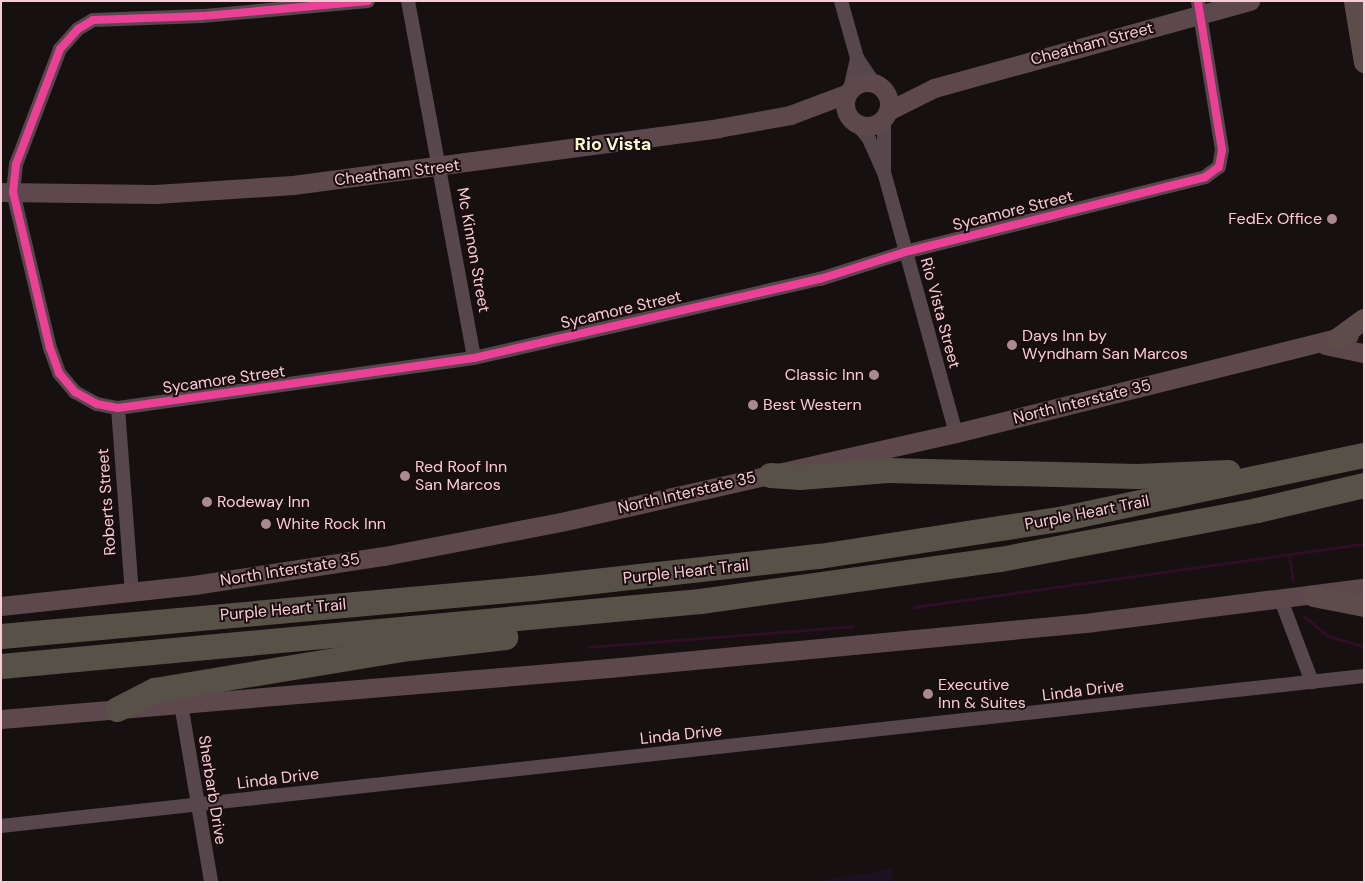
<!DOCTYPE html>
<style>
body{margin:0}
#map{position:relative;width:1365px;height:883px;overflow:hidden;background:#171011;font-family:"DM Sans",sans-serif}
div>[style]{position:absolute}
.green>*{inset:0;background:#1b1121}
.stream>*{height:3px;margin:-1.5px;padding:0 1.5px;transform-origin:1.5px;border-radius:1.5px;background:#300e25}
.street>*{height:14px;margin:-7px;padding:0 7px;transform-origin:7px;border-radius:7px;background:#57464b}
.secondary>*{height:19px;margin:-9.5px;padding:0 9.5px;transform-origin:9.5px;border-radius:9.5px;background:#5d484e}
.secondary>.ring{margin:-9.5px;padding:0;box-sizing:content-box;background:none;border:19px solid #5d484e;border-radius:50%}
.primary>*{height:21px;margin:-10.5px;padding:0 10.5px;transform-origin:10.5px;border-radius:10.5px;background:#5e4c4b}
.highway>*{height:25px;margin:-12.5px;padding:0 12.5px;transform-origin:12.5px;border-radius:12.5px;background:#585147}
.cycleway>*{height:8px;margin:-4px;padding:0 4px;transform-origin:4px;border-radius:4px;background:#ea4096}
.dots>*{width:14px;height:14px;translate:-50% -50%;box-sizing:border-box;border:2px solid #1a0d0f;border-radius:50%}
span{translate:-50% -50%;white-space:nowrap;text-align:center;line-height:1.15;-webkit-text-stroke:4px #1a0d0f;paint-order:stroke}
.street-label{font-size:16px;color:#f8ccd6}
.poi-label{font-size:16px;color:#f8ccd6}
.right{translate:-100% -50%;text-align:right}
.left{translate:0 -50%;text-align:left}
.neighbourhood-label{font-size:18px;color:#f8f9ce;font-weight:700}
.frame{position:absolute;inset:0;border:2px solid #f8ccd6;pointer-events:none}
</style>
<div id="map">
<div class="green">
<div style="clip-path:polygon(892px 869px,894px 882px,813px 882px)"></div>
</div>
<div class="stream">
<div style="left:1289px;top:555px;width:25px;rotate:81deg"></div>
<div style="left:914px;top:607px;width:454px;rotate:-8deg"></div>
<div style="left:1304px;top:616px;width:31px;rotate:40deg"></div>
<div style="left:1328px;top:636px;width:37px;rotate:16deg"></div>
<div style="left:589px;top:647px;width:265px;rotate:-4.5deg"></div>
</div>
<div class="street">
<div style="left:368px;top:1px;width:167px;rotate:174.8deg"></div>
<div style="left:202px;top:16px;width:109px;rotate:177.9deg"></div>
<div style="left:93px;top:20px;width:17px;rotate:149deg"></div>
<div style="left:78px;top:29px;width:27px;rotate:132deg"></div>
<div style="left:60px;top:49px;width:123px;rotate:110.9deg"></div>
<div style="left:16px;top:164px;width:28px;rotate:96deg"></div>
<div style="left:13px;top:192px;width:160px;rotate:76.7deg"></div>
<div style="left:50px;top:348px;width:27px;rotate:70deg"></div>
<div style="left:59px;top:373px;width:25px;rotate:50deg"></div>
<div style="left:75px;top:392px;width:25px;rotate:29deg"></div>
<div style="left:97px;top:404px;width:21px;rotate:11deg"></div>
<div style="left:118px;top:408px;width:359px;rotate:-8deg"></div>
<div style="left:474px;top:358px;width:355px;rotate:-12.9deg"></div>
<div style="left:820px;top:279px;width:89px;rotate:-17.6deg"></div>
<div style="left:905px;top:252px;width:309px;rotate:-14deg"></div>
<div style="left:1205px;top:177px;width:17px;rotate:-36deg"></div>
<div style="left:1219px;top:167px;width:17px;rotate:-80deg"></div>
<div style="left:1222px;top:150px;width:151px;rotate:-99.2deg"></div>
<div style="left:408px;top:1px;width:363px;rotate:79.5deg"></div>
<div style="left:841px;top:1px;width:59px;rotate:74.3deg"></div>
<div style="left:857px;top:58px;width:30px;rotate:56deg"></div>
<div style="left:850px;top:89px;width:32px;rotate:-77deg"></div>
<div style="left:857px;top:124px;width:19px;rotate:51deg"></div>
<div style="left:869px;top:139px;width:36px;rotate:66deg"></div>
<div style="left:884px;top:172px;width:271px;rotate:74.6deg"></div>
<div style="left:884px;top:169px;width:51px;rotate:-90deg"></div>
<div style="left:118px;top:408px;width:186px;rotate:85.7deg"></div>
<div style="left:1281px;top:600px;width:88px;rotate:69.3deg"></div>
<div style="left:181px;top:704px;width:181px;rotate:80.4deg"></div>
<div style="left:1px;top:826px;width:1371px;rotate:-6.28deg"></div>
</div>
<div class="secondary">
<div class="ring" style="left:845px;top:82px;width:25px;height:25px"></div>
<div style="left:888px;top:111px;width:51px;rotate:-26.6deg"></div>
<div style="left:934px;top:88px;width:328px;rotate:-15.4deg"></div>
<div style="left:1px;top:192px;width:154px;rotate:0.7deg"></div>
<div style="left:155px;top:194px;width:138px;rotate:-3.7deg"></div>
<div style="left:293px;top:185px;width:429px;rotate:-7.6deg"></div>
<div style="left:718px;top:128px;width:73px;rotate:-10.2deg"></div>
<div style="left:790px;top:115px;width:60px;rotate:-20.6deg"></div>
<div style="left:1325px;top:345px;width:40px;rotate:12deg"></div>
<div style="left:1px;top:606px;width:194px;rotate:-6.2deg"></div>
<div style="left:194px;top:585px;width:192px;rotate:-8.7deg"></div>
<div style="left:384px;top:556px;width:180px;rotate:-10.9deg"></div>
<div style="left:561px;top:522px;width:405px;rotate:-12.7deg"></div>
<div style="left:956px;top:433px;width:405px;rotate:-14deg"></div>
<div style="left:1px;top:719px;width:610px;rotate:-4.79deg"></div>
<div style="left:609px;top:668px;width:486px;rotate:-5.4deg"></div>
<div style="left:1093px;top:622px;width:273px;rotate:-7.2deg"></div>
</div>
<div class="primary">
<div style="left:1354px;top:1px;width:62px;rotate:80.7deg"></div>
<div style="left:1336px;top:339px;width:34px;rotate:-36deg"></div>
<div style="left:1313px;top:596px;width:52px;rotate:11.1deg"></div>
</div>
<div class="highway">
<div style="left:770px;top:475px;width:30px;rotate:4deg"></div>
<div style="left:800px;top:477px;width:88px;rotate:-4.5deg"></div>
<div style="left:888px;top:470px;width:249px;rotate:1.4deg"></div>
<div style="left:1137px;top:476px;width:91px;rotate:-2.5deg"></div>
<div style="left:1px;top:636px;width:533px;rotate:-5.17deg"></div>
<div style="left:532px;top:588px;width:289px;rotate:-6.4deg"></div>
<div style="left:819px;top:556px;width:248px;rotate:-8.8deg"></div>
<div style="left:1064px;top:518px;width:307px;rotate:-11.9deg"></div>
<div style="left:1px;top:666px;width:702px;rotate:-5.31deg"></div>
<div style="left:700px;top:601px;width:303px;rotate:-8deg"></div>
<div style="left:1000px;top:559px;width:262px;rotate:-10.8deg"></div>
<div style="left:1257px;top:510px;width:110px;rotate:-13.2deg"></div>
<div style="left:117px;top:709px;width:42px;rotate:-27.2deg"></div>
<div style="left:154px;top:690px;width:258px;rotate:-9.4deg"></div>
<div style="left:409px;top:648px;width:97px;rotate:-6.5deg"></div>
</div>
<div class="cycleway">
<div style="left:368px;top:1px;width:167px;rotate:174.8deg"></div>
<div style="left:202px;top:16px;width:109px;rotate:177.9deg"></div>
<div style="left:93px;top:20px;width:17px;rotate:149deg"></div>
<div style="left:78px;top:29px;width:27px;rotate:132deg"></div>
<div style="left:60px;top:49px;width:123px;rotate:110.9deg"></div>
<div style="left:16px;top:164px;width:28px;rotate:96deg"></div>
<div style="left:13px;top:192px;width:160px;rotate:76.7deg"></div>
<div style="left:50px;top:348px;width:27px;rotate:70deg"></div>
<div style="left:59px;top:373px;width:25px;rotate:50deg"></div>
<div style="left:75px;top:392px;width:25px;rotate:29deg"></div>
<div style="left:97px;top:404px;width:21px;rotate:11deg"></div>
<div style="left:118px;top:408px;width:359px;rotate:-8deg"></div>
<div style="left:474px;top:358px;width:355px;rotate:-12.9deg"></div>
<div style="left:820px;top:279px;width:89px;rotate:-17.6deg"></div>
<div style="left:905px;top:252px;width:309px;rotate:-14deg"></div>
<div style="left:1205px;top:177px;width:17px;rotate:-36deg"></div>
<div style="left:1219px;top:167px;width:17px;rotate:-80deg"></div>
<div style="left:1222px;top:150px;width:151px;rotate:-99.2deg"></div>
</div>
<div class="dots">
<div style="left:1332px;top:219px;background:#a98a91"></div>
<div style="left:1012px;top:345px;background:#a98a91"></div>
<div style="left:874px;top:375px;background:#a98a91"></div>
<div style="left:753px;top:405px;background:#a98a91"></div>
<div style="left:405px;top:476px;background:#a98a91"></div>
<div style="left:207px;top:502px;background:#a98a91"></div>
<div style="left:266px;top:524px;background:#a98a91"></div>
<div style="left:928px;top:694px;background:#a98a91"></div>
</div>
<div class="street-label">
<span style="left:1092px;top:44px;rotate:-15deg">Cheatham Street</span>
<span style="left:397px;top:173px;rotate:-7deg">Cheatham Street</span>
<span style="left:1013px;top:211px;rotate:-14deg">Sycamore Street</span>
<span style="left:473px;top:250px;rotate:80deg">Mc Kinnon Street</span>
<span style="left:621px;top:310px;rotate:-13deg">Sycamore Street</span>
<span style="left:940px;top:313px;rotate:75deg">Rio Vista Street</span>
<span style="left:224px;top:380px;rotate:-8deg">Sycamore Street</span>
<span style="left:1082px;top:402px;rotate:-14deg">North Interstate 35</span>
<span style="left:687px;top:493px;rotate:-13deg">North Interstate 35</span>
<span style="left:107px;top:502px;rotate:-94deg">Roberts Street</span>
<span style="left:1087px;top:513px;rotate:-11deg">Purple Heart Trail</span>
<span style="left:290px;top:570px;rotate:-9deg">North Interstate 35</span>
<span style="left:686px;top:572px;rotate:-6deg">Purple Heart Trail</span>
<span style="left:283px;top:610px;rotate:-5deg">Purple Heart Trail</span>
<span style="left:1083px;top:691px;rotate:-7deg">Linda Drive</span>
<span style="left:681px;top:735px;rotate:-6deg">Linda Drive</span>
<span style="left:278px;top:779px;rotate:-7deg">Linda Drive</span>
<span style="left:212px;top:790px;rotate:81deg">Sherbarb Drive</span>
</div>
<div class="poi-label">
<span class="right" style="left:1322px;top:219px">FedEx Office</span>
<span class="left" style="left:1022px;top:345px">Days Inn by<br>Wyndham San Marcos</span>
<span class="right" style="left:864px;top:375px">Classic Inn</span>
<span class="left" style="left:763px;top:405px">Best Western</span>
<span class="left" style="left:415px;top:476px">Red Roof Inn<br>San Marcos</span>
<span class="left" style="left:217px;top:502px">Rodeway Inn</span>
<span class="left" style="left:276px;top:524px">White Rock Inn</span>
<span class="left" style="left:938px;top:694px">Executive<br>Inn &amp; Suites</span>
</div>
<div class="neighbourhood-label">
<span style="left:613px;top:144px">Rio Vista</span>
</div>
<div class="frame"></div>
</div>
